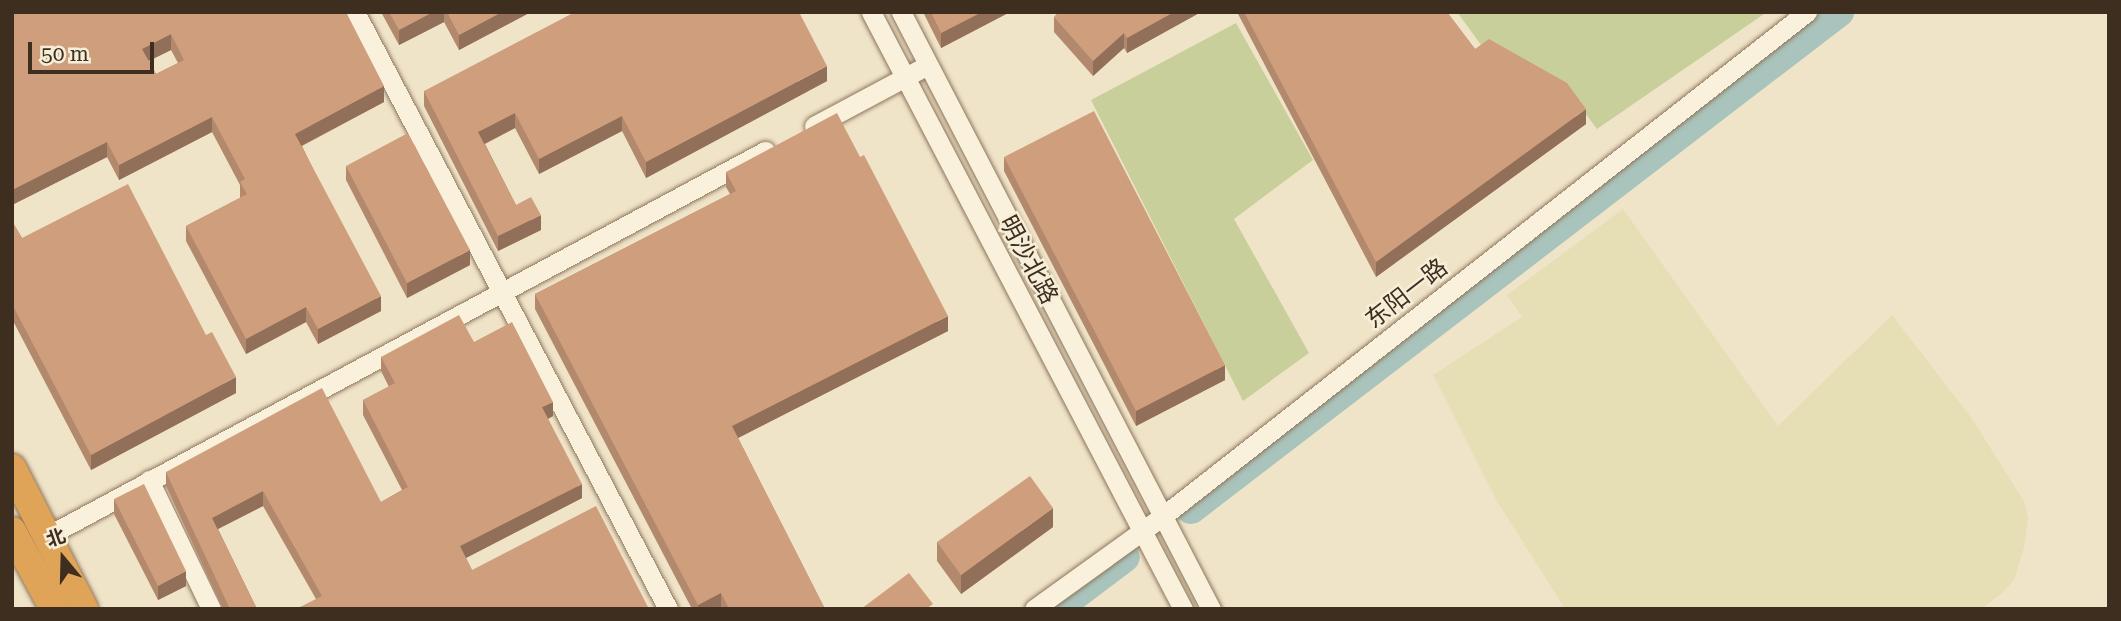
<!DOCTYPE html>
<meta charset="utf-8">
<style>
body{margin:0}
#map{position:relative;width:2121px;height:621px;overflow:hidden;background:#f0e4c8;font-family:"Roboto Serif","Noto Sans SC",serif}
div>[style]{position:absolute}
.farmland>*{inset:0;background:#e6deb5}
.green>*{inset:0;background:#c9cf9b}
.river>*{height:30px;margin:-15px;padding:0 15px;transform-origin:15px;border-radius:15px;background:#a9c4bc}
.roads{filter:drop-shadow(0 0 2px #8d765c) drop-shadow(0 0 2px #8d765c)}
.minor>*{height:19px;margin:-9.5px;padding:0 9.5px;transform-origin:9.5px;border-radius:9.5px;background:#faf1dc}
.highway>*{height:28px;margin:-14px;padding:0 14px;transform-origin:14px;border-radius:14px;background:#e0a458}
.wall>*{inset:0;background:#b2896c}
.shaded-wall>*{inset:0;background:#916f58}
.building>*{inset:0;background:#cf9f7d}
span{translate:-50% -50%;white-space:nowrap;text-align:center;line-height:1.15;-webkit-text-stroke:5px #f7eed8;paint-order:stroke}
.street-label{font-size:24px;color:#3d2e20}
.frame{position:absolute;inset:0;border:14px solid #3d2e20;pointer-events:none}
.north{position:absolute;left:28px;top:523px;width:70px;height:70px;-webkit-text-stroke:5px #f7eed8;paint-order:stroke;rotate:341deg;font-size:19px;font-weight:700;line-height:28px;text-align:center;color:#3d2e20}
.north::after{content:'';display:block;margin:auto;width:24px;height:32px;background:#3d2e20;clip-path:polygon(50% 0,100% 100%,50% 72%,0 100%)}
.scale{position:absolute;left:28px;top:42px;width:126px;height:32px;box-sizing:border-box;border:4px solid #3d2e20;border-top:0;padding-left:9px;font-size:21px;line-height:24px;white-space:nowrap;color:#3d2e20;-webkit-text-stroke:5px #f7eed8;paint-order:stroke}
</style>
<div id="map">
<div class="farmland">
<div style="clip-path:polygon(1623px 209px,1778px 426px,1892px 315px,1970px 416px,2024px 501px,2028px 518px,2024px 548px,2014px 580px,2002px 593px,1981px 609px,1565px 609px,1497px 501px,1433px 375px,1522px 317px,1507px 295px)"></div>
</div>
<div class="green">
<div style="clip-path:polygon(1457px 12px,1767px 12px,1597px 129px,1570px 93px,1484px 49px)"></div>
<div style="clip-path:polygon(1236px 23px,1313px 160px,1234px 219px,1309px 353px,1243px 401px,1091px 100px)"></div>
</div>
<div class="river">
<div style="left:1191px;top:509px;width:817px;rotate:-37.49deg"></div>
<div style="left:1056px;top:609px;width:86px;rotate:-37deg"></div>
</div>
<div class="roads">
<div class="minor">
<div style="left:355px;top:12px;width:674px;rotate:62.33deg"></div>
<div style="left:871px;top:12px;width:674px;rotate:62.41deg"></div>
<div style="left:901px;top:12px;width:673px;rotate:62.56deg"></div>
<div style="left:814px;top:126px;width:129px;rotate:-28.2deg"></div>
<div style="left:149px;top:480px;width:143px;rotate:64.3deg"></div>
<div style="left:47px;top:536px;width:815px;rotate:-28.2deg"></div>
<div style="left:1034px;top:609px;width:159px;rotate:-35.8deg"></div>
<div style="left:1163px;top:516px;width:818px;rotate:-38.05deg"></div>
</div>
<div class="highway">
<div style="left:12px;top:468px;width:158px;rotate:62.9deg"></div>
<div style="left:12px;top:531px;width:89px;rotate:61.7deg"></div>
</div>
</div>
<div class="wall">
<div style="clip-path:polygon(evenodd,12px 12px,346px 12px,384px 102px,302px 146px,381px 311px,318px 344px,306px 322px,246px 354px,186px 241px,186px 226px,240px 198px,240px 185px,212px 132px,119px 180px,107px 157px,12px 205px,12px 12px,171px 50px,178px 63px,156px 74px,149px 61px,171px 50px)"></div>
<div style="clip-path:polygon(381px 12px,531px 12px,459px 50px,444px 22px,399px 45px)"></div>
<div style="clip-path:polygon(923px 12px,1010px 12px,941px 48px)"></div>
<div style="clip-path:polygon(1059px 12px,1201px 12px,1127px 53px,1124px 48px,1093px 76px,1054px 32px,1054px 17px)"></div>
<div style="clip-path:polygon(1237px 12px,1447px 12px,1475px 49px,1586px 124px,1376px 277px)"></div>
<div style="clip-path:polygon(827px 81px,646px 178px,622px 131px,539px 174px,515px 128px,485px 144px,516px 205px,541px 230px,498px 251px,424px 106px,424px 91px)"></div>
<div style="clip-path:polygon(1004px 157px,1225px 380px,1136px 426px,1004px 171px)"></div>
<div style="clip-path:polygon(346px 166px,470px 265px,407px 298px,346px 180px)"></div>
<div style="clip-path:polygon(726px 172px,948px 331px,738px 438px,825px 609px,692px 609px,535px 309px,535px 294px,730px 194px,726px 187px)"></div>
<div style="clip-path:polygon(12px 221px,22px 238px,236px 393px,91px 470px,12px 319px)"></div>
<div style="clip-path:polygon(474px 342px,553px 416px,548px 419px,582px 498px,466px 558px,472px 570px,316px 599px,263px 506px,218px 529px,257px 609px,223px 609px,166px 486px,166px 472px,381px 502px,402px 490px,363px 415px,363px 400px,389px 387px,381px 371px,381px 357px)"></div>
<div style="clip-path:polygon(114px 499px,186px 586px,158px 600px,114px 514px)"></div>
<div style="clip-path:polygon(1053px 527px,961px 594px,937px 561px,937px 542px)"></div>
</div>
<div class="shaded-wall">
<div style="clip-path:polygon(433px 12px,444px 12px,444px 22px,399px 45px,399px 30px)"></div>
<div style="clip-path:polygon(502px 12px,531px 12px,459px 50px,459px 35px)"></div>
<div style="clip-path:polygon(982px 12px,1010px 12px,941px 48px,941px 33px)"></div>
<div style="clip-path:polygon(1174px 12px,1201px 12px,1127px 53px,1127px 38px)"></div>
<div style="clip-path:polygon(1124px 33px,1124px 48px,1093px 76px,1093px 61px)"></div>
<div style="clip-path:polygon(171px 34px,171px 50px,142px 64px,142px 49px)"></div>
<div style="clip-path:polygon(827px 66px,827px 81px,646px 178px,646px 162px)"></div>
<div style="clip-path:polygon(384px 86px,384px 102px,295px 149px,295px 134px)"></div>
<div style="clip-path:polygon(1586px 109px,1586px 124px,1376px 277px,1376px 262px)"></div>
<div style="clip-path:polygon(515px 113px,515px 128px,478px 147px,478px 132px)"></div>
<div style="clip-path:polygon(622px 116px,622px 131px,539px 174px,539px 159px)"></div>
<div style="clip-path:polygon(212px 117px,212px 132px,119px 180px,119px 165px)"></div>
<div style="clip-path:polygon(107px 142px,107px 157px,12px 205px,12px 190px)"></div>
<div style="clip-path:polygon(541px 215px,541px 230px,498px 251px,498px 236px)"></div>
<div style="clip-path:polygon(470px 250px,470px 265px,407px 298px,407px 283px)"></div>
<div style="clip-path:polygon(381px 296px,381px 311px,318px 344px,318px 329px)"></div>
<div style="clip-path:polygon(306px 307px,306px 322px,246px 354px,246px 339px)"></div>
<div style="clip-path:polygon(948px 316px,948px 331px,732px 441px,732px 426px)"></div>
<div style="clip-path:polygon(1225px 365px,1225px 380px,1136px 426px,1136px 411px)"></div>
<div style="clip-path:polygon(236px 377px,236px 393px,91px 470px,91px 455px)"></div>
<div style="clip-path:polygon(553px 402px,553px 416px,542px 422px,542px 407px)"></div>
<div style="clip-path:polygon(582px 484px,582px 498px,460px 561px,460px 546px)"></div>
<div style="clip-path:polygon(263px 491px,263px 506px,212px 532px,212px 518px)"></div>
<div style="clip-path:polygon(1053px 508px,1053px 527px,961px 594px,961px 575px)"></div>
<div style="clip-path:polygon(186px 571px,186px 586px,158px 600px,158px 586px)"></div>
<div style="clip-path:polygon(721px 593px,721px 608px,698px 609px,698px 605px)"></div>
</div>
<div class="building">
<div style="clip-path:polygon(evenodd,12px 12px,346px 12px,384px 86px,295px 134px,381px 296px,318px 329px,306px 307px,246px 339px,186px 226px,247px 194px,240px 182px,245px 179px,212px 117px,119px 165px,107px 142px,12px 190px,12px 12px,171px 34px,184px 60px,156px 74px,142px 49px,171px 34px)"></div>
<div style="clip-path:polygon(389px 12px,433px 12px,399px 30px)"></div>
<div style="clip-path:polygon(447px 12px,502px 12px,459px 35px)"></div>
<div style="clip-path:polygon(575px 12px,799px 12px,827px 66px,646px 162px,622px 116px,539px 159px,515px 113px,478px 132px,516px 205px,531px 197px,541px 215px,498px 236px,424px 91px)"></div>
<div style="clip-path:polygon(931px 12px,982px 12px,941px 33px)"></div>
<div style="clip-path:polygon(1059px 12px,1174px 12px,1127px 38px,1124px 33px,1093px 61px,1054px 17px)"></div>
<div style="clip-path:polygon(1244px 12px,1447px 12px,1475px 49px,1489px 39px,1567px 83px,1586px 109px,1376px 262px)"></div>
<div style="clip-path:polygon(1094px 111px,1225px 365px,1136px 411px,1004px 157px)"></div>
<div style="clip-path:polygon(837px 113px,860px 157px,864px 155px,948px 316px,732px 426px,825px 609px,729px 609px,721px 593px,698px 605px,535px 294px,736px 191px,726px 172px)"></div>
<div style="clip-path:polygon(408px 133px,470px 250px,407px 283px,346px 166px)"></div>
<div style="clip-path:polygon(128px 184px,206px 335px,212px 332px,236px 377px,91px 455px,12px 304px,12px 221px,22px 238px)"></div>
<div style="clip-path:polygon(459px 315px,474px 342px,512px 322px,553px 402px,542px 407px,582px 484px,460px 546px,472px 570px,596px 506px,649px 609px,296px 609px,322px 596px,263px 491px,212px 518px,257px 609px,230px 609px,166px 472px,322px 388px,381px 502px,408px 487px,363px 400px,395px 383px,381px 357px)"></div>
<div style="clip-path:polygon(1030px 476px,1053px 508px,961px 575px,937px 542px)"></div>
<div style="clip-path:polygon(144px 484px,186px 571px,158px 586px,114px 499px)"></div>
<div style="clip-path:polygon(909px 573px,933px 604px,926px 609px,861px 609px)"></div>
</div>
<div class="street-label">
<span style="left:1028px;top:260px;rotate:62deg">明沙北路</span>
<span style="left:1407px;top:294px;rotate:-38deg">东阳一路</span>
</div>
<div class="frame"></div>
<div class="north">北</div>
<div class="scale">50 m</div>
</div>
